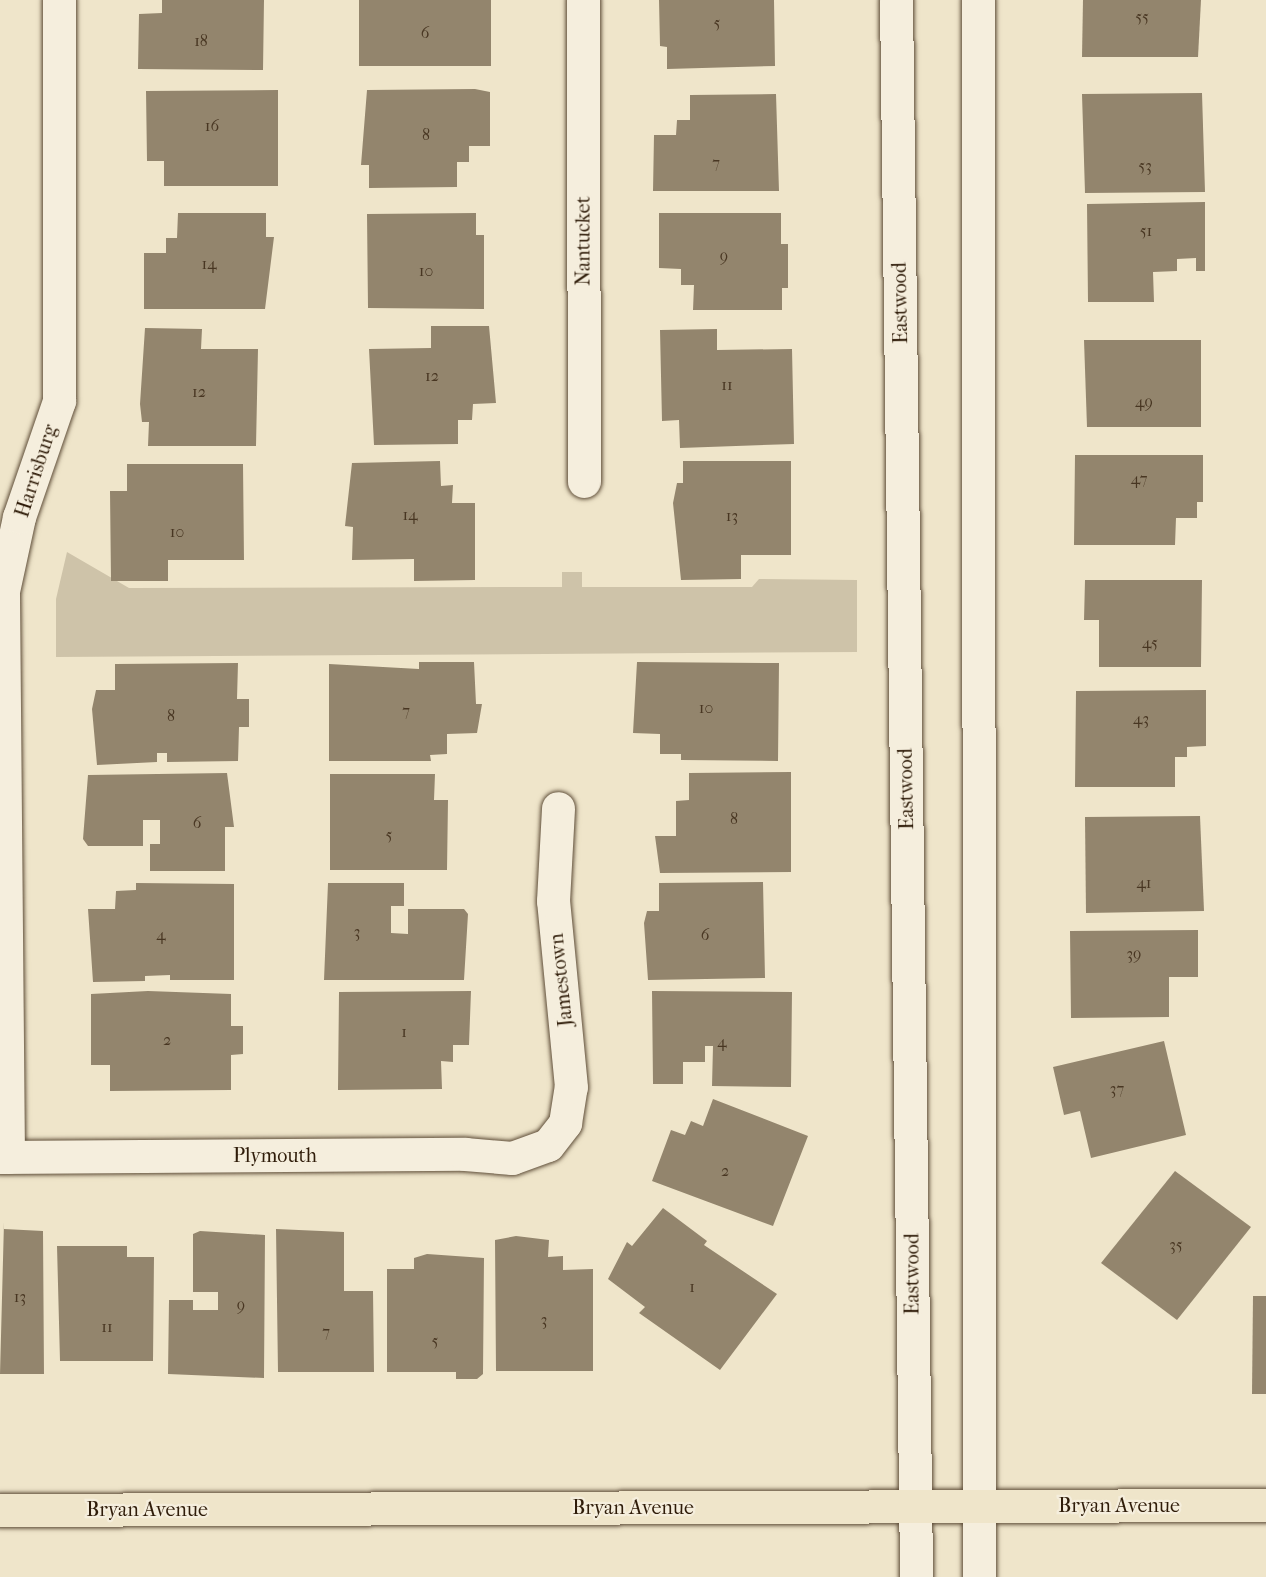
<!DOCTYPE html>
<style>
body{margin:0}
#map{position:relative;width:1266px;height:1577px;overflow:hidden;background:#efe5ca;font-family:"IM FELL French Canon",serif}
div>[style]{position:absolute}
.green>*{inset:0;background:#cec3a9}
.building>*{inset:0;background:#93856d}
.roads{filter:drop-shadow(0 0 2px #5f4e39) drop-shadow(0 0 2px #5f4e39)}
.minor>*{height:33px;margin:-16.5px;padding:0 16.5px;transform-origin:16.5px;border-radius:16.5px;background:#f5eedd}
.major>*{height:33px;margin:-16.5px;padding:0 16.5px;transform-origin:16.5px;border-radius:16.5px;background:#efe5ca}
span{translate:-50% -50%;white-space:nowrap;text-align:center;line-height:1.15;-webkit-text-stroke:4.5px #f5eedd;paint-order:stroke}
.number-label{font-size:16px;color:#483622}
.number-label span{-webkit-text-stroke-width:0}
.street-label{font-size:20px;color:#2f1c09}
</style>
<div id="map">
<div class="green">
<div style="clip-path:polygon(67px 552px,129px 588px,562px 587px,562px 572px,582px 572px,582px 587px,752px 587px,759px 579px,857px 580px,857px 652px,56px 657px,56px 599px)"></div>
</div>
<div class="building">
<div style="clip-path:polygon(162px 0,264px 0,263px 70px,138px 69px,139px 14px,162px 13px)"></div>
<div style="clip-path:polygon(359px 0,491px 0,491px 66px,359px 66px)"></div>
<div style="clip-path:polygon(659px 0,774px 0,775px 66px,667px 69px,667px 47px,660px 46px)"></div>
<div style="clip-path:polygon(1083px 0,1201px 0,1198px 57px,1082px 57px)"></div>
<div style="clip-path:polygon(475px 89px,490px 92px,490px 146px,469px 146px,469px 162px,457px 162px,457px 187px,369px 188px,369px 165px,361px 165px,367px 90px)"></div>
<div style="clip-path:polygon(278px 90px,278px 186px,164px 186px,164px 161px,147px 161px,146px 91px)"></div>
<div style="clip-path:polygon(1202px 93px,1205px 192px,1085px 193px,1082px 94px)"></div>
<div style="clip-path:polygon(776px 94px,779px 191px,653px 191px,654px 135px,676px 135px,677px 120px,690px 120px,690px 95px)"></div>
<div style="clip-path:polygon(1205px 202px,1205px 271px,1196px 271px,1196px 258px,1177px 259px,1177px 271px,1153px 272px,1154px 302px,1088px 302px,1087px 204px)"></div>
<div style="clip-path:polygon(178px 213px,266px 213px,266px 237px,274px 237px,265px 309px,144px 309px,144px 253px,166px 253px,166px 238px,177px 238px)"></div>
<div style="clip-path:polygon(476px 213px,476px 235px,484px 235px,484px 309px,368px 308px,367px 214px)"></div>
<div style="clip-path:polygon(659px 213px,781px 213px,781px 244px,788px 244px,788px 288px,782px 288px,782px 310px,693px 310px,694px 285px,681px 285px,681px 269px,659px 268px)"></div>
<div style="clip-path:polygon(431px 326px,489px 326px,496px 403px,473px 404px,472px 420px,458px 420px,458px 444px,374px 445px,369px 349px,431px 348px)"></div>
<div style="clip-path:polygon(145px 328px,202px 329px,201px 349px,258px 349px,256px 446px,148px 446px,149px 422px,142px 422px,140px 404px)"></div>
<div style="clip-path:polygon(717px 329px,717px 350px,792px 349px,794px 444px,680px 448px,679px 420px,662px 421px,660px 330px)"></div>
<div style="clip-path:polygon(1084px 340px,1201px 340px,1201px 427px,1087px 427px)"></div>
<div style="clip-path:polygon(1075px 455px,1203px 455px,1203px 502px,1197px 502px,1197px 518px,1176px 518px,1175px 545px,1074px 545px)"></div>
<div style="clip-path:polygon(440px 461px,441px 486px,453px 485px,452px 503px,475px 503px,475px 580px,414px 581px,414px 559px,352px 560px,353px 527px,345px 526px,352px 463px)"></div>
<div style="clip-path:polygon(683px 461px,791px 461px,791px 555px,741px 555px,741px 579px,681px 580px,673px 503px,677px 483px,683px 483px)"></div>
<div style="clip-path:polygon(127px 464px,243px 464px,244px 560px,168px 560px,168px 581px,111px 581px,110px 491px,127px 491px)"></div>
<div style="clip-path:polygon(1085px 580px,1202px 580px,1201px 667px,1099px 667px,1099px 620px,1084px 620px)"></div>
<div style="clip-path:polygon(419px 662px,474px 662px,476px 704px,482px 704px,477px 733px,447px 734px,447px 754px,430px 755px,431px 761px,329px 761px,329px 664px,419px 669px)"></div>
<div style="clip-path:polygon(637px 662px,779px 663px,778px 761px,681px 760px,681px 754px,660px 754px,660px 734px,633px 733px)"></div>
<div style="clip-path:polygon(238px 663px,237px 699px,249px 699px,249px 727px,239px 727px,238px 761px,167px 762px,167px 753px,157px 753px,157px 762px,97px 765px,92px 709px,96px 690px,115px 690px,115px 664px)"></div>
<div style="clip-path:polygon(1206px 690px,1206px 746px,1187px 747px,1187px 757px,1175px 757px,1175px 787px,1075px 787px,1076px 691px)"></div>
<div style="clip-path:polygon(791px 772px,791px 872px,660px 873px,655px 836px,676px 836px,676px 801px,689px 800px,689px 773px)"></div>
<div style="clip-path:polygon(227px 773px,234px 827px,225px 827px,225px 871px,150px 871px,150px 844px,160px 844px,160px 820px,143px 820px,143px 846px,88px 846px,83px 839px,88px 775px)"></div>
<div style="clip-path:polygon(330px 774px,435px 774px,434px 800px,448px 800px,447px 870px,330px 870px)"></div>
<div style="clip-path:polygon(1200px 816px,1204px 911px,1086px 913px,1085px 817px)"></div>
<div style="clip-path:polygon(763px 882px,765px 978px,648px 980px,644px 923px,647px 911px,659px 911px,659px 883px)"></div>
<div style="clip-path:polygon(136px 883px,234px 884px,234px 980px,170px 980px,170px 975px,145px 976px,145px 981px,93px 982px,88px 909px,115px 909px,116px 891px,136px 890px)"></div>
<div style="clip-path:polygon(328px 883px,404px 883px,404px 906px,391px 906px,391px 933px,408px 934px,408px 909px,464px 909px,468px 914px,464px 980px,324px 980px)"></div>
<div style="clip-path:polygon(1198px 930px,1198px 977px,1169px 977px,1169px 1017px,1071px 1018px,1070px 931px)"></div>
<div style="clip-path:polygon(148px 991px,231px 994px,231px 1026px,243px 1026px,243px 1054px,231px 1055px,231px 1090px,110px 1091px,110px 1065px,91px 1065px,91px 994px)"></div>
<div style="clip-path:polygon(471px 991px,469px 1045px,453px 1045px,453px 1062px,441px 1061px,442px 1089px,338px 1090px,339px 992px)"></div>
<div style="clip-path:polygon(652px 991px,792px 992px,791px 1087px,712px 1086px,713px 1046px,705px 1046px,705px 1062px,683px 1062px,683px 1084px,653px 1084px)"></div>
<div style="clip-path:polygon(1164px 1041px,1186px 1135px,1091px 1158px,1080px 1111px,1064px 1115px,1053px 1067px)"></div>
<div style="clip-path:polygon(713px 1099px,808px 1136px,773px 1226px,652px 1181px,671px 1130px,685px 1135px,691px 1121px,703px 1126px)"></div>
<div style="clip-path:polygon(1175px 1171px,1251px 1227px,1177px 1320px,1101px 1263px)"></div>
<div style="clip-path:polygon(663px 1208px,707px 1241px,704px 1245px,777px 1294px,720px 1370px,639px 1313px,645px 1307px,608px 1279px,627px 1242px,632px 1246px)"></div>
<div style="clip-path:polygon(4px 1222px,4px 1229px,43px 1231px,44px 1374px,0 1374px)"></div>
<div style="clip-path:polygon(276px 1229px,344px 1232px,344px 1291px,373px 1291px,374px 1372px,278px 1372px)"></div>
<div style="clip-path:polygon(200px 1231px,265px 1235px,264px 1378px,168px 1374px,169px 1300px,193px 1300px,193px 1310px,218px 1310px,218px 1292px,193px 1292px,193px 1234px)"></div>
<div style="clip-path:polygon(516px 1236px,549px 1240px,548px 1257px,563px 1256px,563px 1270px,593px 1269px,593px 1371px,496px 1371px,495px 1240px)"></div>
<div style="clip-path:polygon(57px 1246px,127px 1246px,127px 1257px,154px 1257px,153px 1361px,60px 1361px)"></div>
<div style="clip-path:polygon(427px 1254px,484px 1258px,483px 1374px,477px 1379px,456px 1379px,456px 1372px,387px 1372px,387px 1269px,414px 1269px,414px 1258px)"></div>
<div style="clip-path:polygon(1253px 1296px,1266px 1296px,1266px 1394px,1252px 1394px)"></div>
</div>
<div class="roads">
<div class="minor">
<div style="left:583px;top:0;width:481px;rotate:89.9deg"></div>
<div style="left:896px;top:0;width:1577px;rotate:89.27deg"></div>
<div style="left:978px;top:0;width:1577px;rotate:89.96deg"></div>
<div style="left:0;top:1157px;width:465px;rotate:-0.4deg"></div>
<div style="left:465px;top:1154px;width:47px;rotate:4.9deg"></div>
<div style="left:512px;top:1158px;width:38px;rotate:-20deg"></div>
<div style="left:548px;top:1145px;width:28px;rotate:-52deg"></div>
<div style="left:565px;top:1123px;width:36px;rotate:-81deg"></div>
<div style="left:571px;top:1087px;width:187px;rotate:-95.5deg"></div>
<div style="left:553px;top:901px;width:93px;rotate:-86.9deg"></div>
<div style="left:8px;top:1157px;width:566px;rotate:-90.51deg"></div>
<div style="left:3px;top:591px;width:76px;rotate:-77.8deg"></div>
<div style="left:19px;top:517px;width:123px;rotate:-71deg"></div>
<div style="left:59px;top:401px;width:401px;rotate:-90deg"></div>
</div>
<div class="major">
<div style="left:0;top:1510px;width:1266px;rotate:-0.23deg"></div>
</div>
</div>
<div class="number-label">
<span style="left:1142px;top:17px">55</span>
<span style="left:717px;top:23px">5</span>
<span style="left:425px;top:33px">6</span>
<span style="left:201px;top:41px">18</span>
<span style="left:212px;top:126px">16</span>
<span style="left:426px;top:135px">8</span>
<span style="left:716px;top:163px">7</span>
<span style="left:1145px;top:166px">53</span>
<span style="left:1146px;top:231px">51</span>
<span style="left:724px;top:256px">9</span>
<span style="left:209px;top:264px">14</span>
<span style="left:426px;top:271px">10</span>
<span style="left:432px;top:376px">12</span>
<span style="left:727px;top:385px">11</span>
<span style="left:199px;top:392px">12</span>
<span style="left:1144px;top:402px">49</span>
<span style="left:1139px;top:479px">47</span>
<span style="left:410px;top:515px">14</span>
<span style="left:732px;top:516px">13</span>
<span style="left:177px;top:532px">10</span>
<span style="left:1150px;top:643px">45</span>
<span style="left:706px;top:708px">10</span>
<span style="left:406px;top:711px">7</span>
<span style="left:171px;top:716px">8</span>
<span style="left:1141px;top:719px">43</span>
<span style="left:734px;top:819px">8</span>
<span style="left:197px;top:823px">6</span>
<span style="left:389px;top:835px">5</span>
<span style="left:1144px;top:883px">41</span>
<span style="left:357px;top:932px">3</span>
<span style="left:161px;top:935px">4</span>
<span style="left:705px;top:935px">6</span>
<span style="left:1134px;top:954px">39</span>
<span style="left:404px;top:1032px">1</span>
<span style="left:167px;top:1040px">2</span>
<span style="left:722px;top:1042px">4</span>
<span style="left:1117px;top:1089px">37</span>
<span style="left:725px;top:1171px">2</span>
<span style="left:1176px;top:1245px">35</span>
<span style="left:692px;top:1287px">1</span>
<span style="left:20px;top:1297px">13</span>
<span style="left:241px;top:1305px">9</span>
<span style="left:544px;top:1320px">3</span>
<span style="left:107px;top:1327px">11</span>
<span style="left:326px;top:1332px">7</span>
<span style="left:435px;top:1341px">5</span>
</div>
<div class="street-label">
<span style="left:583px;top:241px;rotate:-90deg">Nantucket</span>
<span style="left:900px;top:303px;rotate:-91deg">Eastwood</span>
<span style="left:36px;top:471px;rotate:-72deg">Harrisburg</span>
<span style="left:906px;top:789px;rotate:-91deg">Eastwood</span>
<span style="left:561px;top:980px;rotate:-96deg">Jamestown</span>
<span style="left:275px;top:1155px">Plymouth</span>
<span style="left:912px;top:1274px;rotate:-90deg">Eastwood</span>
<span style="left:1119px;top:1505px">Bryan Avenue</span>
<span style="left:633px;top:1507px">Bryan Avenue</span>
<span style="left:147px;top:1509px">Bryan Avenue</span>
</div>
</div>
